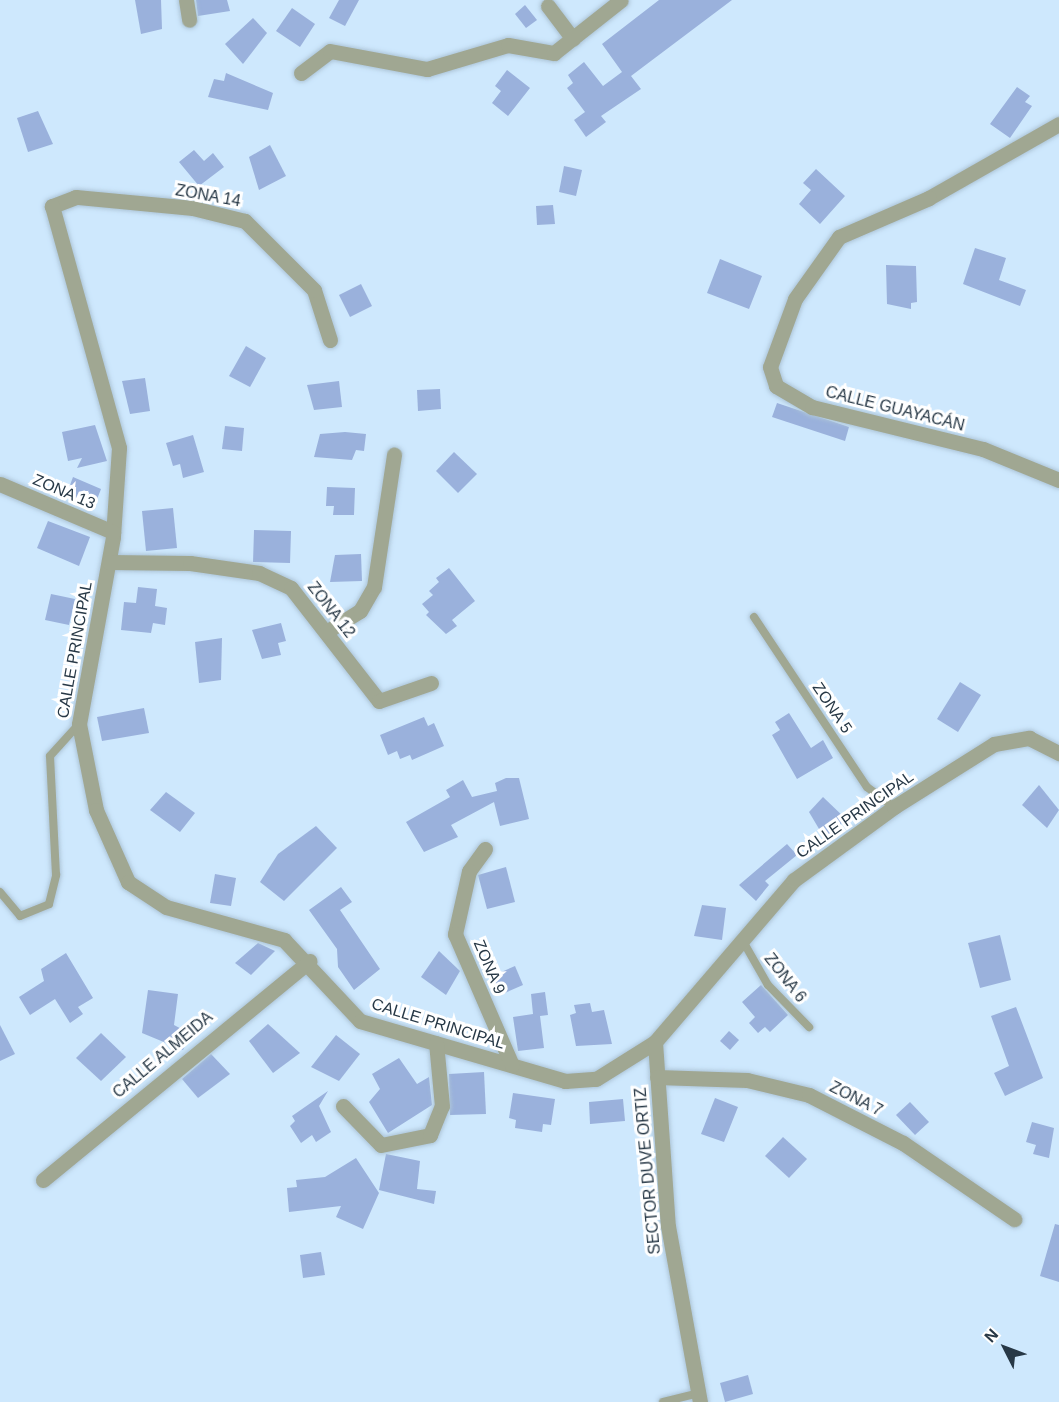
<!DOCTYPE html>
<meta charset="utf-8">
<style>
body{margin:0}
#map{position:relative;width:1059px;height:1402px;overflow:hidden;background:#cee8fd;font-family:Helvetica,sans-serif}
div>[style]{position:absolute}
.building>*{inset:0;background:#9ab1dc}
.roads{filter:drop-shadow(0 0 2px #adc5d8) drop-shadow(0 0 2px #adc5d8)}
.service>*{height:8px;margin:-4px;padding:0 4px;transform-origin:4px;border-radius:4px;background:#a0a792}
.minor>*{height:15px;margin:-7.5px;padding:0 7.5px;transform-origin:7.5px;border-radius:7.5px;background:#a0a792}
span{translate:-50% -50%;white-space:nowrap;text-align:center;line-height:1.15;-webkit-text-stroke:6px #fff;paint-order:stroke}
.street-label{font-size:16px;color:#273846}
.north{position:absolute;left:975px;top:1318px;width:60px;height:60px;-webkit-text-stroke:4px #fff;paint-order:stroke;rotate:312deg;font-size:16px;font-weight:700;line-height:24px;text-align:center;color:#273846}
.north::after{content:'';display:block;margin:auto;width:21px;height:27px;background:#273846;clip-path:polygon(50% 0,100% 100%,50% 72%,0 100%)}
</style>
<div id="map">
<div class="building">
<div style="clip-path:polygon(135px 0,161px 0,162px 29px,141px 34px)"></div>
<div style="clip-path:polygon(196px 0,227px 0,230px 11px,198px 16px)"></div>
<div style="clip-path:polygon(339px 0,359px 0,345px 26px,329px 18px)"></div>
<div style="clip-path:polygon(659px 0,732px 0,631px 76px,641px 89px,601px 116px,606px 122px,586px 137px,574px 120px,585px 112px,567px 88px,573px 83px,568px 75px,584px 62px,603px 86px,622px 72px,602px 44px)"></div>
<div style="clip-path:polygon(525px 5px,537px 20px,526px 28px,515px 14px)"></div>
<div style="clip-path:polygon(292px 8px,315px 24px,300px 47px,276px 31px)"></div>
<div style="clip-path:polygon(253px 18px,267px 33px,243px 64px,225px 44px)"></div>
<div style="clip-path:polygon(507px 70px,530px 88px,508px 116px,492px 103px,501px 91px,495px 86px)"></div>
<div style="clip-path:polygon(226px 73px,273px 93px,268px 110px,208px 97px,214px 79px,224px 81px)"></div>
<div style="clip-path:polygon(1017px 87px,1030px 96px,1025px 102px,1032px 106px,1010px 138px,990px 124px)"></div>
<div style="clip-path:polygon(38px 111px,53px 144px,28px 152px,17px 118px)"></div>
<div style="clip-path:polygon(270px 145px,286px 176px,259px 190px,249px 157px)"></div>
<div style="clip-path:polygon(194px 150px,204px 161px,213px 153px,224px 167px,199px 186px,179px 162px)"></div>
<div style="clip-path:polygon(564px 166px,582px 170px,576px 196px,559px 192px)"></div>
<div style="clip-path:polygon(816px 169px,845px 196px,820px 224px,799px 204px,811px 190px,803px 183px)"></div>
<div style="clip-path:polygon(553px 205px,555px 224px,537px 225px,536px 206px)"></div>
<div style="clip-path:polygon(975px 248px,1006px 258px,999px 280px,1026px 290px,1020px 306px,963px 284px)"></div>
<div style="clip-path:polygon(720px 259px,762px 276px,749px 309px,707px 293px)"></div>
<div style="clip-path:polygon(886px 265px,916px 266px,917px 302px,911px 303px,911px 309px,887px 304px)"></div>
<div style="clip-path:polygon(361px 284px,372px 306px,350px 317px,339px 295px)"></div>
<div style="clip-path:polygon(246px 346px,266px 358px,250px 387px,229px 376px)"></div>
<div style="clip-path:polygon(145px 378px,150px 411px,130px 414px,122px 381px)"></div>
<div style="clip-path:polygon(339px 381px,342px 407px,314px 410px,307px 385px)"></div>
<div style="clip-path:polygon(440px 389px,441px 409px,418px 411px,417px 390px)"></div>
<div style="clip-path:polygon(777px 403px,849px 427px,845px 441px,772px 417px)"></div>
<div style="clip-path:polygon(95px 425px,107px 461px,77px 468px,82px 458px,68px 461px,62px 432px)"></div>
<div style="clip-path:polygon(225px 426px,244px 428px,242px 451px,222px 449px)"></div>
<div style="clip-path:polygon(345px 432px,366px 434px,364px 451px,356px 450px,352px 460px,314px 457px,320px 434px)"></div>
<div style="clip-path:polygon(193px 435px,204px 472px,183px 478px,180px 464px,173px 466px,166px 443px)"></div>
<div style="clip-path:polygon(454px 452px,477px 474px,458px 493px,436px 471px)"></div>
<div style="clip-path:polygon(73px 477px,101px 489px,96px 502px,87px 504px,66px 496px)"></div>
<div style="clip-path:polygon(327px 487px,355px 488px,354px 515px,333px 515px,334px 506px,326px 506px)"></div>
<div style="clip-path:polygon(173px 508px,177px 548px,146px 551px,142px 511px)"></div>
<div style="clip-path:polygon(48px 521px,90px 537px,79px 566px,37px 548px)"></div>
<div style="clip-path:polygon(254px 530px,291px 531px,290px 563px,253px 562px)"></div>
<div style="clip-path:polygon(361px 554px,362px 581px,330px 582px,335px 555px)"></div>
<div style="clip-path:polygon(449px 568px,475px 601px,452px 620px,457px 626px,446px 634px,426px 615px,429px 612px,422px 604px,433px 595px,429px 591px,439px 582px,436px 578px)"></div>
<div style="clip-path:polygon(138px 587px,157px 589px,155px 606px,167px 608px,165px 625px,153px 623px,151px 633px,121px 630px,124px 602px,136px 603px)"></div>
<div style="clip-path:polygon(51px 594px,75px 599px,69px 625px,45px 620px)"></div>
<div style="clip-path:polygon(281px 623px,286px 641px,278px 643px,281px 655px,262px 659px,252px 630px)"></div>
<div style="clip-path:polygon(222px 638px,221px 680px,199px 683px,195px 642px)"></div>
<div style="clip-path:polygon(960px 682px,981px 695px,958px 732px,937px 719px)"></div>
<div style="clip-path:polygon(144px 708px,149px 733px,102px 741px,97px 717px)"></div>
<div style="clip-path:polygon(789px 713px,811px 748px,823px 740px,833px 758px,797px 779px,772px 735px,780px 730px,775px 722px)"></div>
<div style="clip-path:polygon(424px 717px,428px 726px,434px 723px,444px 746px,412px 760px,410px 755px,400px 759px,397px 751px,388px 755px,380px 735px)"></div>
<div style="clip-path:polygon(506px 778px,519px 778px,529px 819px,500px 826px,494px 802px,451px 825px,458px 837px,424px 852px,406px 822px,450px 797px,446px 790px,463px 780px,472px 797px,497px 791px,495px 783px)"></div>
<div style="clip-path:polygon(1039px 785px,1059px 810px,1047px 828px,1022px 805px)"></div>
<div style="clip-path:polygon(166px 792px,195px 813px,180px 832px,150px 810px)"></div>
<div style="clip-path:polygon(823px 797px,846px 819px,825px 839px,809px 812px)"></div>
<div style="clip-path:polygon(316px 826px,337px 848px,284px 901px,260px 882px,278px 854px)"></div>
<div style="clip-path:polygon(787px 844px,797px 855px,765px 881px,769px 885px,756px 901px,739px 885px)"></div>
<div style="clip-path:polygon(506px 867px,515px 902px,487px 909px,478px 875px)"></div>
<div style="clip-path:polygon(215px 874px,236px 878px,231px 906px,210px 903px)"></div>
<div style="clip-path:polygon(341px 887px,352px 902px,340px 910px,380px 969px,354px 990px,338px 967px,337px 949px,309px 910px)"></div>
<div style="clip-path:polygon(702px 905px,726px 908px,722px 940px,694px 936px)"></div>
<div style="clip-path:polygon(1000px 935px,1011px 980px,980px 988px,968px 943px)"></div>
<div style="clip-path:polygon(258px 943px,275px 951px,251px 975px,235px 963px)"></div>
<div style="clip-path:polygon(439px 951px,460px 971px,446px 995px,421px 977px)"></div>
<div style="clip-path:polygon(66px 953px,93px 998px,78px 1007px,83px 1014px,70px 1023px,55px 999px,30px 1015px,19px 997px,44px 981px,41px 969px)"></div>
<div style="clip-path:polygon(515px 966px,523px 985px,500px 995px,492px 976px)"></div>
<div style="clip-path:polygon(761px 985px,788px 1015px,770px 1032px,765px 1027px,758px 1033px,749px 1023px,755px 1017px,742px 1002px)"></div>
<div style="clip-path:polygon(148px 990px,178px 994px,174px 1025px,191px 1034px,183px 1050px,142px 1033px)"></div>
<div style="clip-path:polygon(545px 992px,548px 1015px,540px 1016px,544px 1048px,518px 1051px,513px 1017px,533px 1014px,531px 994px)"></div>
<div style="clip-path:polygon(590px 1003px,592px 1012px,604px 1010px,612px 1044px,576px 1046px,570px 1015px,576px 1013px,574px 1005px)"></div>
<div style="clip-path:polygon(1016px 1007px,1043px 1078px,1005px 1096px,994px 1073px,1009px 1066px,991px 1016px)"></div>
<div style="clip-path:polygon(268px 1024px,300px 1053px,273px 1073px,249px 1041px)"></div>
<div style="clip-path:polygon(0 1025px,15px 1054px,0 1061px)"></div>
<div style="clip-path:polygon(729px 1031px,739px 1040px,730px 1050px,720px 1041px)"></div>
<div style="clip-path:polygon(101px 1033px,126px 1057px,101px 1081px,76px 1058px)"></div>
<div style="clip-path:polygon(336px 1035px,360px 1054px,339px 1081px,311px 1067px)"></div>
<div style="clip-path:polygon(211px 1054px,230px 1074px,198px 1098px,182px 1079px)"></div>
<div style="clip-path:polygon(399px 1058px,417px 1084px,429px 1077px,432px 1105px,388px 1133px,369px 1102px,380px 1089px,372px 1074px)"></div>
<div style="clip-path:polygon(484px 1072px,486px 1114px,450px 1115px,449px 1074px)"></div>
<div style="clip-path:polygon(328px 1091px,319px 1106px,331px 1132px,316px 1142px,312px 1135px,301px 1143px,290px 1126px,295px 1121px,292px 1116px)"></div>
<div style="clip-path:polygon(513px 1093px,555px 1099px,551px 1125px,543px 1124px,542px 1132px,515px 1128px,516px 1120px,509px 1118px)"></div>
<div style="clip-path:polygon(715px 1098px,738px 1107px,724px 1142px,701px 1134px)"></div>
<div style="clip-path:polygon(623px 1099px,625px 1121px,590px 1124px,589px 1102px)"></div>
<div style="clip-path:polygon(910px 1102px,929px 1122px,915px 1135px,896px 1115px)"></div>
<div style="clip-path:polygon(1032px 1122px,1054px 1128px,1049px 1158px,1033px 1154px,1036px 1145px,1026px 1142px)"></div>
<div style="clip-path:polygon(783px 1137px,807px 1159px,789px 1178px,765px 1156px)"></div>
<div style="clip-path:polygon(386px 1154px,420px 1161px,417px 1189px,436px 1191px,434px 1204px,379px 1190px)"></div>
<div style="clip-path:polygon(356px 1158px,379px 1193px,363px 1229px,336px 1217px,341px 1206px,289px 1212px,287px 1188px,297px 1187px,296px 1180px,325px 1177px)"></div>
<div style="clip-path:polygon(1055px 1224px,1059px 1225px,1059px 1282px,1040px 1276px)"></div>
<div style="clip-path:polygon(321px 1252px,325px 1275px,303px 1278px,300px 1255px)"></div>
<div style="clip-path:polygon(748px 1375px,753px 1394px,725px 1402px,720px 1383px)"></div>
</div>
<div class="roads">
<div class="service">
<div style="left:754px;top:617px;width:204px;rotate:56.4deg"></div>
<div style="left:867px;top:787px;width:34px;rotate:37deg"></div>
<div style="left:0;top:892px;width:31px;rotate:50deg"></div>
<div style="left:20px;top:916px;width:31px;rotate:-22deg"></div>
<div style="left:49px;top:904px;width:30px;rotate:-76deg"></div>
<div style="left:56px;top:875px;width:119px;rotate:-92.9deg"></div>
<div style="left:50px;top:756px;width:43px;rotate:-47.8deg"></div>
<div style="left:744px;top:943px;width:48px;rotate:60.3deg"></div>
<div style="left:768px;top:985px;width:59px;rotate:45.7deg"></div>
<div style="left:663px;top:1402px;width:36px;rotate:-14deg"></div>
</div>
<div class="minor">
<div style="left:186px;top:0;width:20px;rotate:81deg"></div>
<div style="left:548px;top:6px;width:41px;rotate:52.9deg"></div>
<div style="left:301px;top:73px;width:36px;rotate:-37deg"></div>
<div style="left:330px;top:51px;width:99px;rotate:10.5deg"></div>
<div style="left:427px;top:69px;width:84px;rotate:-16.5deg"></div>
<div style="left:508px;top:45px;width:47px;rotate:9.9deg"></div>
<div style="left:554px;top:53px;width:85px;rotate:-38.3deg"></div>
<div style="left:1059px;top:124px;width:150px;rotate:150.4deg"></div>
<div style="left:929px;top:198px;width:98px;rotate:156.6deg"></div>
<div style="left:839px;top:237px;width:76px;rotate:125.4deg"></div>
<div style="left:795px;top:299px;width:72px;rotate:110.2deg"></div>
<div style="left:770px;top:367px;width:20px;rotate:72deg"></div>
<div style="left:776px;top:386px;width:42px;rotate:30.3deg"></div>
<div style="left:812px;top:407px;width:176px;rotate:13.8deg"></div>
<div style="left:983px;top:449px;width:82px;rotate:22.2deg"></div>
<div style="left:330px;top:340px;width:52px;rotate:-107.7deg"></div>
<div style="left:314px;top:290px;width:98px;rotate:-135deg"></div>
<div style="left:245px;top:221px;width:54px;rotate:-166deg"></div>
<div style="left:193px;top:208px;width:118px;rotate:-174.6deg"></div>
<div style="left:76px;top:197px;width:26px;rotate:159deg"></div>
<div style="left:52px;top:206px;width:251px;rotate:74.5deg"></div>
<div style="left:119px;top:448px;width:89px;rotate:93.9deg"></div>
<div style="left:113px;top:537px;width:190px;rotate:100.3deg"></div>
<div style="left:79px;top:724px;width:88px;rotate:78.8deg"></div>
<div style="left:96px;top:810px;width:79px;rotate:66deg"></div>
<div style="left:128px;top:882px;width:45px;rotate:33.3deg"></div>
<div style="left:166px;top:907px;width:123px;rotate:15.6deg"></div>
<div style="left:284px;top:940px;width:111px;rotate:46.8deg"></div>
<div style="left:360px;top:1021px;width:214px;rotate:16.3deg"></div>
<div style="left:565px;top:1081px;width:31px;rotate:-4deg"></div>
<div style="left:596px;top:1079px;width:70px;rotate:-32.1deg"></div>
<div style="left:655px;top:1042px;width:213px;rotate:-49.4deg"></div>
<div style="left:794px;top:880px;width:124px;rotate:-36.1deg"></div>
<div style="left:894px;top:807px;width:118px;rotate:-32.2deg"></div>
<div style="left:994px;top:744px;width:36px;rotate:-10deg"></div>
<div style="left:1029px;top:738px;width:34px;rotate:27deg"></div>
<div style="left:0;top:484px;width:123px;rotate:23deg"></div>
<div style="left:109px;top:562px;width:81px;rotate:0.7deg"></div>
<div style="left:190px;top:563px;width:70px;rotate:8.2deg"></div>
<div style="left:259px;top:573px;width:35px;rotate:25deg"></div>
<div style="left:291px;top:588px;width:143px;rotate:52.1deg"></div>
<div style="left:379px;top:701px;width:55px;rotate:-19.1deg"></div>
<div style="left:326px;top:632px;width:40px;rotate:-32deg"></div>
<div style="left:360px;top:611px;width:28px;rotate:-60deg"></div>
<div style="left:374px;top:587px;width:134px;rotate:-81.4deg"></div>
<div style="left:485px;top:849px;width:27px;rotate:126deg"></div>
<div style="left:469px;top:871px;width:65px;rotate:102.5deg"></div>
<div style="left:455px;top:934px;width:143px;rotate:66.5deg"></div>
<div style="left:655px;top:1042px;width:184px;rotate:86deg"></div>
<div style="left:668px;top:1226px;width:179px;rotate:79.7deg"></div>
<div style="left:657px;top:1077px;width:90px;rotate:1.9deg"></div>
<div style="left:747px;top:1080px;width:64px;rotate:13.6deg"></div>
<div style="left:809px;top:1095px;width:106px;rotate:27.1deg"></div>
<div style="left:903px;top:1143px;width:135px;rotate:34.4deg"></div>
<div style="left:343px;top:1106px;width:54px;rotate:45.7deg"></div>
<div style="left:381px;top:1145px;width:50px;rotate:-11.5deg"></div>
<div style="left:430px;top:1135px;width:31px;rotate:-68deg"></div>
<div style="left:442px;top:1106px;width:63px;rotate:-95.4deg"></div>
<div style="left:43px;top:1180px;width:345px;rotate:-39.4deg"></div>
</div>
</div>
<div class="street-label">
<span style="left:208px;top:196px;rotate:10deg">ZONA 14</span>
<span style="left:895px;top:409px;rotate:14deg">CALLE GUAYACÁN</span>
<span style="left:64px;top:492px;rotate:23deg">ZONA 13</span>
<span style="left:331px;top:610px;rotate:52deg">ZONA 12</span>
<span style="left:75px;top:650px;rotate:-80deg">CALLE PRINCIPAL</span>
<span style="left:832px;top:708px;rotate:56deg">ZONA 5</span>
<span style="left:855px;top:815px;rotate:-35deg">CALLE PRINCIPAL</span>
<span style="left:489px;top:967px;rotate:67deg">ZONA 9</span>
<span style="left:785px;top:978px;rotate:52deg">ZONA 6</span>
<span style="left:438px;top:1024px;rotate:17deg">CALLE PRINCIPAL</span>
<span style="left:163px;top:1055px;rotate:-40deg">CALLE ALMEIDA</span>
<span style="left:856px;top:1099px;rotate:27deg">ZONA 7</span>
<span style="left:648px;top:1171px;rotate:-95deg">SECTOR DUVE ORTIZ</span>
</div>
<div class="north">N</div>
</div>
